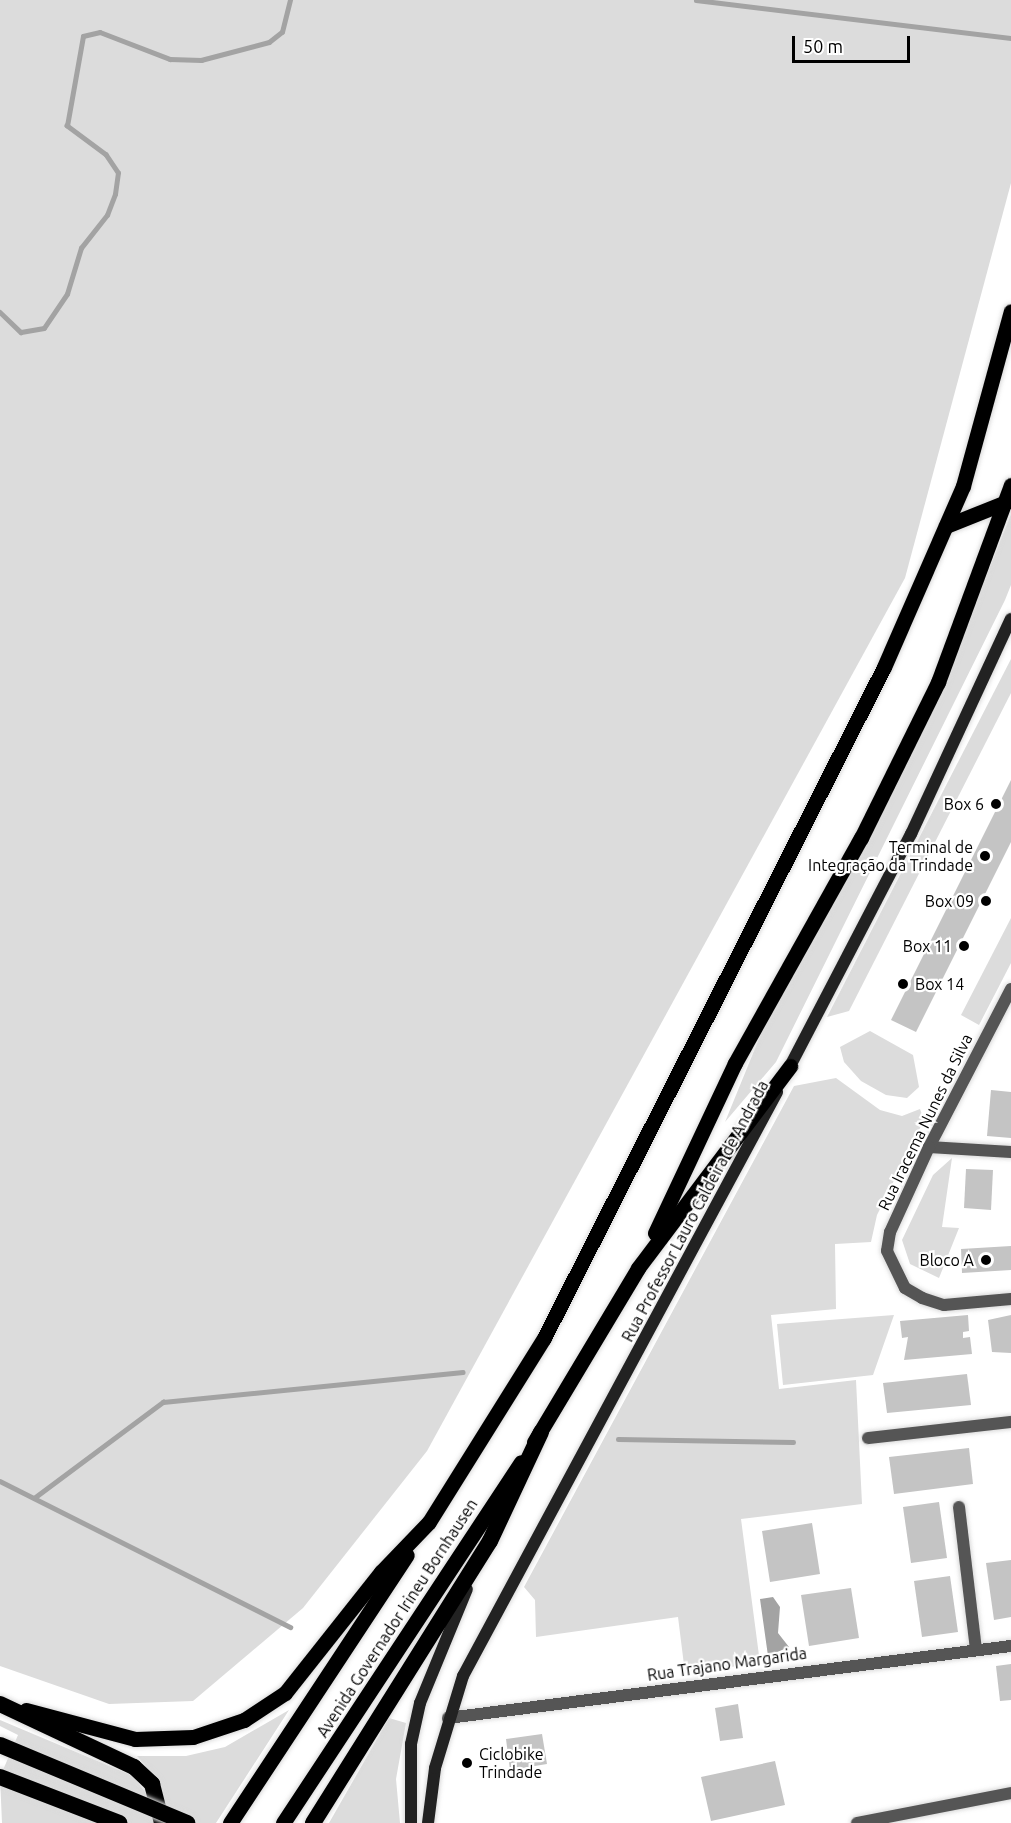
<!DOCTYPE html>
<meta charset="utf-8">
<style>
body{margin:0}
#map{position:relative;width:1011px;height:1823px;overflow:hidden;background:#fff;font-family:Ubuntu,sans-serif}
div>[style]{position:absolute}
.green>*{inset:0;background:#dcdcdc}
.water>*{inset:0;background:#a3a3a3}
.stream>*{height:4.5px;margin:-2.25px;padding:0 2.25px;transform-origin:2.25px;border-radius:2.25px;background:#a3a3a3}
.building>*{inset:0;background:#c4c4c4}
.roads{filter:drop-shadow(0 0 2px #dbdbdb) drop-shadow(0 0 2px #dbdbdb)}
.minor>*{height:12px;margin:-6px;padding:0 6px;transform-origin:6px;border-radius:6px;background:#555}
.tertiary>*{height:12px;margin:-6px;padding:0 6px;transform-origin:6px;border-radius:6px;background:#555}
.secondary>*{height:12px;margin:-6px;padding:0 6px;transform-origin:6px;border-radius:6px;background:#222}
.primary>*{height:15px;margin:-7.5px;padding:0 7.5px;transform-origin:7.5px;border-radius:7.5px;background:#000}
.trunk>*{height:16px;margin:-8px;padding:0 8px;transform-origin:8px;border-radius:8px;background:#000}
.bridges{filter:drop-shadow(0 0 2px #dbdbdb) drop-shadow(0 0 2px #dbdbdb)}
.trunk-bridge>*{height:16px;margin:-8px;padding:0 8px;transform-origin:8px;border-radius:8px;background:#000}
.dots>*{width:16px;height:16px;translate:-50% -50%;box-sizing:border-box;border:3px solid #fff;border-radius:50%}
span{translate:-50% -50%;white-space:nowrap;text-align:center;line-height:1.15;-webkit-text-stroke:4.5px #fff;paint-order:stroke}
.poi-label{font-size:16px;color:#000}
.right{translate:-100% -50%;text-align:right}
.left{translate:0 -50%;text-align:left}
.street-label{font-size:16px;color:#000}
.scale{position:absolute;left:792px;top:36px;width:118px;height:27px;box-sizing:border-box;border:3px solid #000;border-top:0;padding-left:8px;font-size:18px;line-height:21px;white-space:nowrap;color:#000;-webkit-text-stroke:4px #fff;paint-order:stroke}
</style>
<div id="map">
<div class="green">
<div style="clip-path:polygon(0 0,1011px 0,1011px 183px,905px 578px,427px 1451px,303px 1608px,193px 1701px,109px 1704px,0 1666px)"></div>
<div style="clip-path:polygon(1011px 514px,1011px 585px,1005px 600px,776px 1062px,725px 1122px,765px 1024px,938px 698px)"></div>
<div style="clip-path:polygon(1011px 659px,1011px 693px,849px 1011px,827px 1017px)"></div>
<div style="clip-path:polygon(1011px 918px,1011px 963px,979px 1025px,961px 1015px)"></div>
<div style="clip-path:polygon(870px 1031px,913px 1055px,919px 1087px,907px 1098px,886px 1095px,861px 1081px,844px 1062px,840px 1047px)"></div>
<div style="clip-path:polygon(836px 1078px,880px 1110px,902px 1116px,920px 1109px,924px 1120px,877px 1215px,871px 1242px,835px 1244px,836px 1309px,771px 1315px,779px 1389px,856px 1380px,862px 1504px,741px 1519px,760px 1663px,685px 1673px,678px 1617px,536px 1637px,535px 1600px,524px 1587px,794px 1086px)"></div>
<div style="clip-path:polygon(952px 1158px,942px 1227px,959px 1228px,939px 1278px,910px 1264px,902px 1240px,933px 1175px)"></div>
<div style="clip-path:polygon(894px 1315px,873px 1375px,783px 1385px,777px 1324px)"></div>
<div style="clip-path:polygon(289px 1710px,216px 1823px,171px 1823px,158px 1780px,137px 1756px,186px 1756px,225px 1747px)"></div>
<div style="clip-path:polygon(389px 1718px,406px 1723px,396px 1779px,400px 1823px,329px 1823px)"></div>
<div style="clip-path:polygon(0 1720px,133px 1776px,148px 1796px,154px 1823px,2px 1823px,0 1777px,18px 1735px,0 1726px)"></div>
</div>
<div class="water">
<div style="clip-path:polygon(773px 1597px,780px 1607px,778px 1633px,789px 1647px,768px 1656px,760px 1599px)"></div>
</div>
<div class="stream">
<div style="left:696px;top:0;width:317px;rotate:6.9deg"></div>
<div style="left:0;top:312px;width:29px;rotate:44deg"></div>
<div style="left:21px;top:332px;width:23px;rotate:-10deg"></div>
<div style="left:44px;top:328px;width:41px;rotate:-55.9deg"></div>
<div style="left:67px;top:294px;width:48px;rotate:-73.1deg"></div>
<div style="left:81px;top:248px;width:42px;rotate:-51.8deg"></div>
<div style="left:107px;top:215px;width:22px;rotate:-69deg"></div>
<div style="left:115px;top:194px;width:21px;rotate:-82deg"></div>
<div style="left:118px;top:173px;width:22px;rotate:-124deg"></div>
<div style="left:106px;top:155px;width:49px;rotate:-143.4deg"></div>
<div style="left:67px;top:126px;width:91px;rotate:-79.9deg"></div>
<div style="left:83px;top:36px;width:17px;rotate:-13deg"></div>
<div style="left:100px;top:32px;width:75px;rotate:21.1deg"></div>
<div style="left:170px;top:59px;width:31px;rotate:2deg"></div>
<div style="left:201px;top:60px;width:70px;rotate:-14.8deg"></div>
<div style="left:269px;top:42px;width:16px;rotate:-38deg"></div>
<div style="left:282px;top:32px;width:33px;rotate:-76deg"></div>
<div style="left:618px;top:1439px;width:175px;rotate:1deg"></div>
<div style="left:0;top:1481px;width:325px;rotate:26.7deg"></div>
<div style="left:34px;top:1498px;width:161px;rotate:-36.7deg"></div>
<div style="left:163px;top:1402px;width:301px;rotate:-5.7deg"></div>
</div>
<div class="building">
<div style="clip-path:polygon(1011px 780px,1011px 842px,916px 1032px,891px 1020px)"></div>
<div style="clip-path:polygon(991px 1090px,1011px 1092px,1011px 1138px,987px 1136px)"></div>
<div style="clip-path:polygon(966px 1169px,993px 1170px,991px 1210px,964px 1208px)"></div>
<div style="clip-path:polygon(1011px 1246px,1011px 1270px,962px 1273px,961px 1249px)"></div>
<div style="clip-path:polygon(968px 1315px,969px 1331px,963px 1332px,963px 1338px,970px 1337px,972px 1354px,904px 1360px,908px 1337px,902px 1338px,900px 1321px)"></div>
<div style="clip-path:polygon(1011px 1315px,1011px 1353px,992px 1352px,988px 1320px)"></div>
<div style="clip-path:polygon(967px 1374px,971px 1405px,887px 1413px,883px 1383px)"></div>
<div style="clip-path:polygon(969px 1448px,973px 1484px,894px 1494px,889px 1457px)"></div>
<div style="clip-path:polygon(939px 1502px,947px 1558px,911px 1563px,903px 1507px)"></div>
<div style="clip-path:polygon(812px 1523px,820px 1574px,770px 1582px,762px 1531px)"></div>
<div style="clip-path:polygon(1011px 1560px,1011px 1617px,994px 1620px,986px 1563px)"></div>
<div style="clip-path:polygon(950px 1576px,958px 1632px,922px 1637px,914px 1581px)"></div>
<div style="clip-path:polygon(851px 1588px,859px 1638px,809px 1646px,801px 1595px)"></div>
<div style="clip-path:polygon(1011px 1664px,1011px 1700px,1000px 1701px,996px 1666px)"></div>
<div style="clip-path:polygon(738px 1704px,743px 1738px,720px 1741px,715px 1708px)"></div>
<div style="clip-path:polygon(542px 1734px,547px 1764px,510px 1770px,506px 1739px)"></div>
<div style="clip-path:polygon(775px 1761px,785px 1805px,711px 1821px,701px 1777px)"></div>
</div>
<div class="roads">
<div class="minor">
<div style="left:929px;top:1147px;width:82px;rotate:3.5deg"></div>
<div style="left:868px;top:1438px;width:144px;rotate:-6.4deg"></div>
<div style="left:959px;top:1507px;width:143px;rotate:83.2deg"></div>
<div style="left:448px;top:1718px;width:568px;rotate:-7.29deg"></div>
<div style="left:857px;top:1823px;width:157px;rotate:-11deg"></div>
</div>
<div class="tertiary">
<div style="left:1011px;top:989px;width:178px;rotate:117.4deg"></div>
<div style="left:929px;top:1147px;width:94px;rotate:114.6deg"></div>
<div style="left:890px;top:1232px;width:19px;rotate:99deg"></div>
<div style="left:887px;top:1251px;width:41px;rotate:64.1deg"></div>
<div style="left:905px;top:1288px;width:20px;rotate:30deg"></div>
<div style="left:922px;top:1298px;width:23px;rotate:18deg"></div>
<div style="left:944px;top:1305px;width:67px;rotate:-5.1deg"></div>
</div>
<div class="secondary">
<div style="left:786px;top:1074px;width:271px;rotate:-62.5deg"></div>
<div style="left:911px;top:834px;width:237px;rotate:-65.1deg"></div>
<div style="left:411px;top:1823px;width:79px;rotate:-90deg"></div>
<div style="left:411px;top:1744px;width:42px;rotate:-77.6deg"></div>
<div style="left:420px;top:1703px;width:123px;rotate:-67.6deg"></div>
<div style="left:428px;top:1823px;width:55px;rotate:-82.7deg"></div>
<div style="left:435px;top:1768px;width:96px;rotate:-73.1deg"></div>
<div style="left:463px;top:1676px;width:663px;rotate:-61.73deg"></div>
</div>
<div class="primary">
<div style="left:946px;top:526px;width:70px;rotate:-21.8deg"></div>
<div style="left:655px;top:1233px;width:188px;rotate:-64.8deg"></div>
<div style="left:735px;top:1063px;width:258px;rotate:-60.8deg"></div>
<div style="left:861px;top:838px;width:174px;rotate:-63.7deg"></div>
<div style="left:938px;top:682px;width:210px;rotate:-69.7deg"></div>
<div style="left:534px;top:1442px;width:203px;rotate:-59.1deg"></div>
<div style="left:638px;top:1268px;width:253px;rotate:-53deg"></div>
<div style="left:26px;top:1710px;width:113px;rotate:14.9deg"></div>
<div style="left:135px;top:1739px;width:58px;rotate:-2deg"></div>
<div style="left:193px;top:1737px;width:54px;rotate:-18.4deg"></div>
<div style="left:244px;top:1720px;width:49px;rotate:-33.4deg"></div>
<div style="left:285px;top:1693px;width:154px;rotate:-51.6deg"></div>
<div style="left:381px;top:1572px;width:69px;rotate:-46.2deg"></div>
<div style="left:429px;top:1522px;width:217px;rotate:-58deg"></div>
<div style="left:544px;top:1338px;width:752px;rotate:-63.13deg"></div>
<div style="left:884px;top:667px;width:197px;rotate:-66.4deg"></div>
<div style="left:963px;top:486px;width:181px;rotate:-74.7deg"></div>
<div style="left:230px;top:1823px;width:321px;rotate:-56.6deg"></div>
<div style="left:283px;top:1823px;width:432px;rotate:-56.6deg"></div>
</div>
<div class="trunk">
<div style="left:0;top:1704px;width:148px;rotate:25.2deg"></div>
<div style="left:134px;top:1767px;width:25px;rotate:43deg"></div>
<div style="left:152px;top:1784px;width:40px;rotate:75.6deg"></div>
<div style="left:0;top:1777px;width:128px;rotate:21.1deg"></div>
<div style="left:313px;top:1823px;width:333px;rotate:-57.9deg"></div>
<div style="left:490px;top:1541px;width:120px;rotate:-64.9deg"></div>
</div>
</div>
<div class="bridges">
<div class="trunk-bridge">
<div style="left:0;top:1745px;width:203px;rotate:22.6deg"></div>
</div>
</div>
<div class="dots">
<div style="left:996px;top:804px;background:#000"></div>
<div style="left:985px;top:856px;background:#000"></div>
<div style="left:986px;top:901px;background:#000"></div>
<div style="left:964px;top:946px;background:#000"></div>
<div style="left:903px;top:984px;background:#000"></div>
<div style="left:986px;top:1260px;background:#000"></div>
<div style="left:467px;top:1763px;background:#000"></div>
</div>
<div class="poi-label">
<span class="right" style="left:984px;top:804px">Box 6</span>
<span class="right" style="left:973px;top:856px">Terminal de<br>Integração da Trindade</span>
<span class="right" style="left:974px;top:901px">Box 09</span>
<span class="right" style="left:952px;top:946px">Box 11</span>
<span class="left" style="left:915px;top:984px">Box 14</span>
<span class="right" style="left:974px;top:1260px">Bloco A</span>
<span class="left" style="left:479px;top:1763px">Ciclobike<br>Trindade</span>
</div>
<div class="street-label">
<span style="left:925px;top:1122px;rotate:-64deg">Rua Iracema Nunes da Silva</span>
<span style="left:695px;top:1211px;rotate:-62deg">Rua Professor Lauro Caldeira de Andrada</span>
<span style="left:397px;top:1618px;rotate:-57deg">Avenida Governador Irineu Bornhausen</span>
<span style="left:727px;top:1664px;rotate:-8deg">Rua Trajano Margarida</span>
</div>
<div class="scale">50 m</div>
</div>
